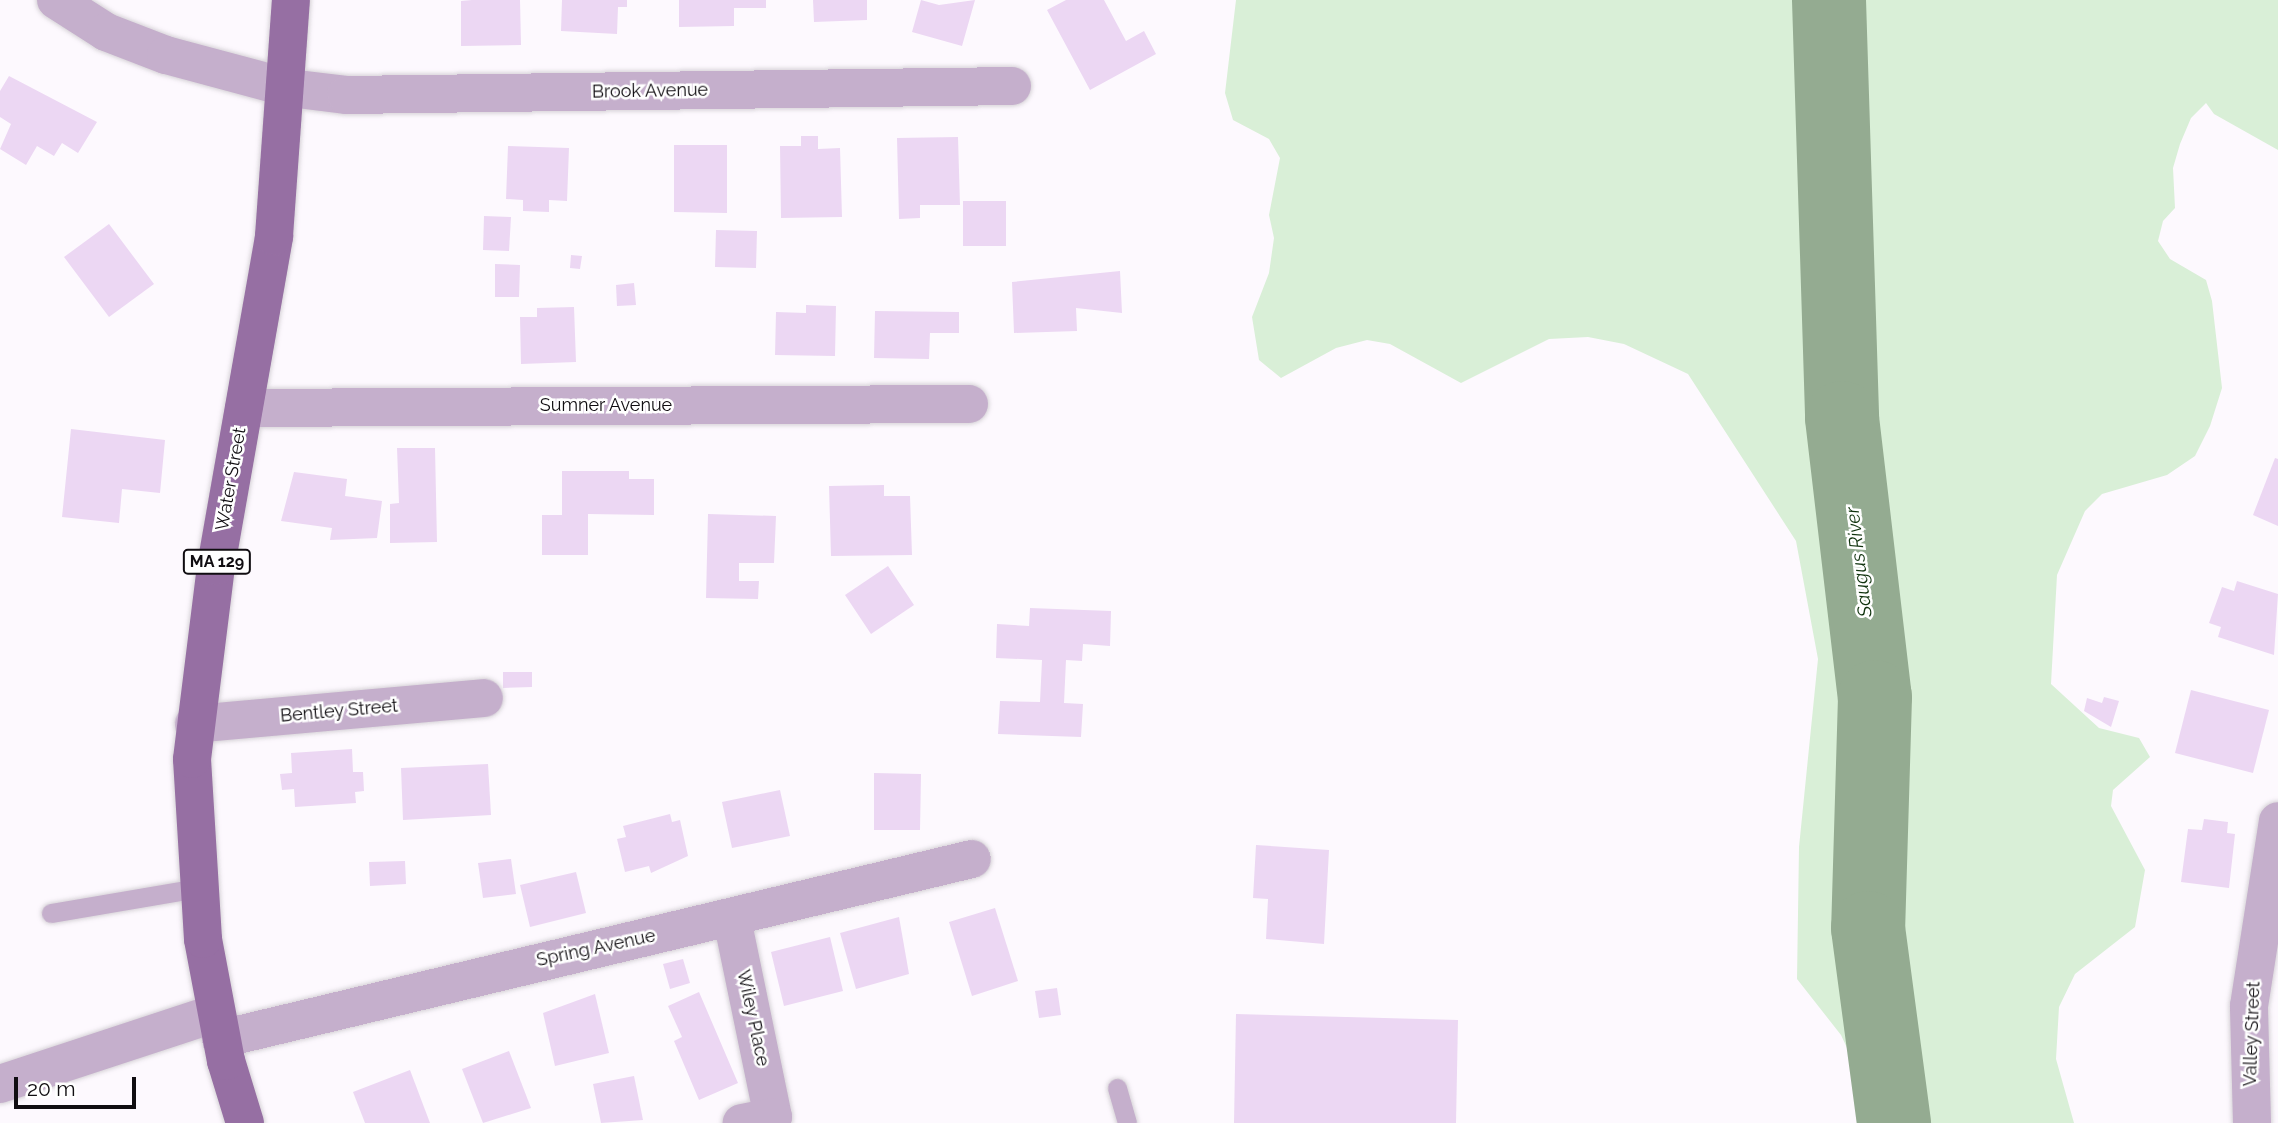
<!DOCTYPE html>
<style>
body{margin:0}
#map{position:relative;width:2278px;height:1123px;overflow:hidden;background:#fdf9fe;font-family:Raleway,sans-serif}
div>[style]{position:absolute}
.green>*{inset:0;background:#d9efd7}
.river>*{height:74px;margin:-37px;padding:0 37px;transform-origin:37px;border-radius:37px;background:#94ab91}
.building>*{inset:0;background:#ecd7f3}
.roads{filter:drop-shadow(0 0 2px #d7d3d8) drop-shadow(0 0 2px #d7d3d8)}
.service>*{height:19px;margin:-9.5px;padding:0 9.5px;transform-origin:9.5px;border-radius:9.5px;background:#c5afcc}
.minor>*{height:38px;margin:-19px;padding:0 19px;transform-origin:19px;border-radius:19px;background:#c5afcc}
.primary>*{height:38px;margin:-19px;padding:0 19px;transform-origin:19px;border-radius:19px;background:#966fa3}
span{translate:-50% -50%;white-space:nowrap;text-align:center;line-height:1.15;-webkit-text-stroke:5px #fff;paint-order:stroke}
.shield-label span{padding:2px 5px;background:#fff;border:2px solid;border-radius:5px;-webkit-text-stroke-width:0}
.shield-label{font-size:16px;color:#100d11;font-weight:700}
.street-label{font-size:18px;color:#100d11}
.water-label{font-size:19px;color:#0f320d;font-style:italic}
.scale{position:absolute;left:14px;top:1077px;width:122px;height:32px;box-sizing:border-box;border:4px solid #100d11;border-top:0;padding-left:9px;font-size:21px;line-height:24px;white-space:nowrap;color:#100d11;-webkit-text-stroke:5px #fff;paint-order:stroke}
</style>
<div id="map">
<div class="green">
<div style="clip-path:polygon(1236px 0,2278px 0,2278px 150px,2214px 114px,2206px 103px,2191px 118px,2180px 144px,2173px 168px,2175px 208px,2163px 221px,2158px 241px,2170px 259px,2206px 280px,2212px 301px,2222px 388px,2210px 426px,2195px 456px,2167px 475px,2102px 494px,2085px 511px,2057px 575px,2051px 684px,2099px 728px,2139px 738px,2150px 757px,2113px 790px,2111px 806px,2145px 870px,2135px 927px,2075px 974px,2059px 1007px,2056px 1059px,2074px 1123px,1857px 1123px,1853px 1061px,1841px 1035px,1797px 979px,1799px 847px,1818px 659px,1796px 541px,1688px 374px,1624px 344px,1588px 337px,1549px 339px,1461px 383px,1390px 344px,1367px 340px,1336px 348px,1281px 378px,1259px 360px,1252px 317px,1269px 273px,1274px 238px,1269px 215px,1280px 158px,1269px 139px,1233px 120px,1225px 93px)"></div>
</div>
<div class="river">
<div style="left:1829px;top:0;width:418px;rotate:88.2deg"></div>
<div style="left:1842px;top:418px;width:281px;rotate:83.3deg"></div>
<div style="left:1875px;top:697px;width:231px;rotate:91.7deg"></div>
<div style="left:1868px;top:928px;width:197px;rotate:82.4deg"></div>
</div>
<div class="building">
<div style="clip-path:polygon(472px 0,520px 0,521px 45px,461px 46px,461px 1px)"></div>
<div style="clip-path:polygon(562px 0,627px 0,627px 7px,618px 7px,617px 34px,561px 31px)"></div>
<div style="clip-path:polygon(679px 0,766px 0,766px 8px,734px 8px,734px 26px,679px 27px)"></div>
<div style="clip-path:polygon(813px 0,867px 0,867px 20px,814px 22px)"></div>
<div style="clip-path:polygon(921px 0,939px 5px,975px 0,962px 46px,912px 32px)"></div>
<div style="clip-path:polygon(1066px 0,1104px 0,1126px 41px,1144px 31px,1156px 54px,1090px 90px,1047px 10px)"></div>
<div style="clip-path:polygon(9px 76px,97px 122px,78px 153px,62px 143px,54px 156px,37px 146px,26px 165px,0 149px,11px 124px,0 117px,0 91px)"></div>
<div style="clip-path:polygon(801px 136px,818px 136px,818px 149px,840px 148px,842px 217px,781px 218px,780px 146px,801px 146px)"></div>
<div style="clip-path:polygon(958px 137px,960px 205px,920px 205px,920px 218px,899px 219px,897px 138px)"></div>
<div style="clip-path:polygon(674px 145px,727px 145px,727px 213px,674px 212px)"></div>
<div style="clip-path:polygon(508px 146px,569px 148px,567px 201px,549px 200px,549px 212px,523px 211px,523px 200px,506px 199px)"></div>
<div style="clip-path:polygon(963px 201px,1006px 201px,1006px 246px,963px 246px)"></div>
<div style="clip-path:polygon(484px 216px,511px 217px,509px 251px,483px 250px)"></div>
<div style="clip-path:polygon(109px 224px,154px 284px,109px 317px,64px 257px)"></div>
<div style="clip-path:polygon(716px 230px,757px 231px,756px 268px,715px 267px)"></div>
<div style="clip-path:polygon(571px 255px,582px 256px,580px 269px,570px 268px)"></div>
<div style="clip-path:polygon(495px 264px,520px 265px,519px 297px,495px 297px)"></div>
<div style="clip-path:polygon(1120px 271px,1122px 313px,1076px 308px,1077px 331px,1014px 333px,1012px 282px)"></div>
<div style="clip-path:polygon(634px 283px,636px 305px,617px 306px,616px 285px)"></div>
<div style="clip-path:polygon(806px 305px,836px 306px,835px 356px,775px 355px,776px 312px,806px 313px)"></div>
<div style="clip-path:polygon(574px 307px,576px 362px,521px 364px,520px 317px,537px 317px,537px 308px)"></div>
<div style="clip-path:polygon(875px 311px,959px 312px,959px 333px,930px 333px,929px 359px,874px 358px)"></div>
<div style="clip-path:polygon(71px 429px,165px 440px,160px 493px,122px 489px,119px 523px,62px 517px)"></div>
<div style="clip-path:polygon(397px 448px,435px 448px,437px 542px,390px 543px,390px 504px,399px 503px)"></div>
<div style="clip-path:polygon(2275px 458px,2278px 459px,2278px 526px,2253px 515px)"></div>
<div style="clip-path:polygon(562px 471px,629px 471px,629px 479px,654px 479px,654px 515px,588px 514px,588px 555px,542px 555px,542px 515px,562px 515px)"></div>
<div style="clip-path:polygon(294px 472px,347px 479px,345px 496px,382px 501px,377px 538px,330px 540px,332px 528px,281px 521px)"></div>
<div style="clip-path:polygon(884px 485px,884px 496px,910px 496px,912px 555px,831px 556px,829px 486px)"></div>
<div style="clip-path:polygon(708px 514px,776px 516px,774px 563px,739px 563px,739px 581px,759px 581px,758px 599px,706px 598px)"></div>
<div style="clip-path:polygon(888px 566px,914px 605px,871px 634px,845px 595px)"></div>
<div style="clip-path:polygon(2237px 581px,2278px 594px,2274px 655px,2218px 637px,2221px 627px,2209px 623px,2222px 587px,2234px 591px)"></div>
<div style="clip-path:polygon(1030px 608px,1111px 611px,1110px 646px,1083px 644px,1082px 661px,1066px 660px,1064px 703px,1083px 704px,1081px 737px,998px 734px,1000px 701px,1040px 702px,1042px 660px,996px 658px,997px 624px,1029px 626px)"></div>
<div style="clip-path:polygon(503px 672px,532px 672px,532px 687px,503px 688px)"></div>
<div style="clip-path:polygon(2191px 690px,2269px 710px,2253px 773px,2175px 753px)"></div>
<div style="clip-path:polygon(2104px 697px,2119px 701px,2111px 727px,2084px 711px,2087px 698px,2102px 703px)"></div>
<div style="clip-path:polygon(352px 749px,353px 772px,363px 772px,364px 791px,355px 792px,356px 803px,295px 807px,294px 789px,282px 790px,280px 774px,292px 773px,291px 753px)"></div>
<div style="clip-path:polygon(488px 764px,491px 815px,403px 820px,401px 768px)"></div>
<div style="clip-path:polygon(874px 773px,921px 774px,920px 830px,874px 830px)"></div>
<div style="clip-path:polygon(780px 790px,790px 836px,732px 848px,722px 802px)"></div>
<div style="clip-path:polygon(670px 814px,672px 822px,680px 820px,688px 856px,651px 873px,649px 866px,625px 872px,617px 839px,626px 837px,623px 826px)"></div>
<div style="clip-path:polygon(2204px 819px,2228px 822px,2227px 833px,2235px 834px,2229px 888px,2181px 882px,2188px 829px,2202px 830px)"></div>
<div style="clip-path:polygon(1256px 845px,1329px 850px,1324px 944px,1266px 939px,1268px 899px,1253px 898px)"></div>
<div style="clip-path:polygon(511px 859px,516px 894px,483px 898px,478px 863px)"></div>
<div style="clip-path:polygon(405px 861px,406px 884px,370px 886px,369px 862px)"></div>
<div style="clip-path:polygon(576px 872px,586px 913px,530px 927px,520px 885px)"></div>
<div style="clip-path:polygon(995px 908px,1018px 981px,972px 996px,949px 922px)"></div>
<div style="clip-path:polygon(899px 917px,909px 974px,856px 989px,840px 933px)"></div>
<div style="clip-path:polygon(830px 937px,843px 991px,784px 1006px,771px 952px)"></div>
<div style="clip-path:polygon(683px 959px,690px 983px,670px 989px,663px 964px)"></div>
<div style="clip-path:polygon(1057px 988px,1061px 1015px,1039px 1018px,1035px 991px)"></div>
<div style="clip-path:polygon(699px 992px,738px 1083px,699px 1100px,674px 1041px,682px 1037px,668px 1006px)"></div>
<div style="clip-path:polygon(595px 994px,609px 1053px,555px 1066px,543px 1013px)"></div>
<div style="clip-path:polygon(1236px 1014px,1458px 1020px,1456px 1123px,1234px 1123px)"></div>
<div style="clip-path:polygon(509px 1051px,531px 1108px,483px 1123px,462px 1069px)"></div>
<div style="clip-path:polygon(410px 1070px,430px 1123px,365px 1123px,353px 1092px)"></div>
<div style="clip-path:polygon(634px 1076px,643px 1120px,601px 1123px,593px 1084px)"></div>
</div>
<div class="roads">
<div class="service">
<div style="left:51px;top:913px;width:149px;rotate:-9.7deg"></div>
<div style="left:1117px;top:1088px;width:36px;rotate:74deg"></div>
</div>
<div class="minor">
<div style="left:56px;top:0;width:59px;rotate:32.6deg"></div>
<div style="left:106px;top:32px;width:64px;rotate:21deg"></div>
<div style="left:166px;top:55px;width:127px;rotate:15deg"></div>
<div style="left:289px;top:88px;width:57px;rotate:7deg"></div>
<div style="left:346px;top:95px;width:666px;rotate:-0.77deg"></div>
<div style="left:244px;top:408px;width:725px;rotate:-0.32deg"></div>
<div style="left:194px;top:724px;width:291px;rotate:-5.1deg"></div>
<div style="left:732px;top:919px;width:202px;rotate:78.3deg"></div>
<div style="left:773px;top:1117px;width:32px;rotate:169deg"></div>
<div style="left:221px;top:1039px;width:772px;rotate:-13.48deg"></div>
<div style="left:0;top:1084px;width:227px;rotate:-18.2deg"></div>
<div style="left:2252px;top:1123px;width:117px;rotate:-91.5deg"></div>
<div style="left:2249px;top:1006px;width:187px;rotate:-81.1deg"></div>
</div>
<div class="primary">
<div style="left:245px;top:1123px;width:65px;rotate:-107deg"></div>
<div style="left:226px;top:1061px;width:124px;rotate:-100.7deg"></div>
<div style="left:203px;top:939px;width:180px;rotate:-93.5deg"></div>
<div style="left:192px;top:759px;width:194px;rotate:-82.9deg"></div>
<div style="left:216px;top:566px;width:335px;rotate:-80deg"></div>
<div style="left:274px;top:236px;width:237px;rotate:-85.9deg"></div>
</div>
</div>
<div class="shield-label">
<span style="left:217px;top:562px">MA 129</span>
</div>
<div class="street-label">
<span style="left:650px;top:91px;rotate:-1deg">Brook Avenue</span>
<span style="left:606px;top:405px">Sumner Avenue</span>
<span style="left:231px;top:479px;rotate:-80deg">Water Street</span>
<span style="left:339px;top:711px;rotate:-5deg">Bentley Street</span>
<span style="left:596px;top:948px;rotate:-12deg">Spring Avenue</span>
<span style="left:753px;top:1018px;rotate:78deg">Wiley Place</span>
<span style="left:2252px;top:1034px;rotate:-88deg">Valley Street</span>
</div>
<div class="water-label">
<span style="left:1859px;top:562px;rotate:-97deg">Saugus River</span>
</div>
<div class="scale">20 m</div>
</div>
